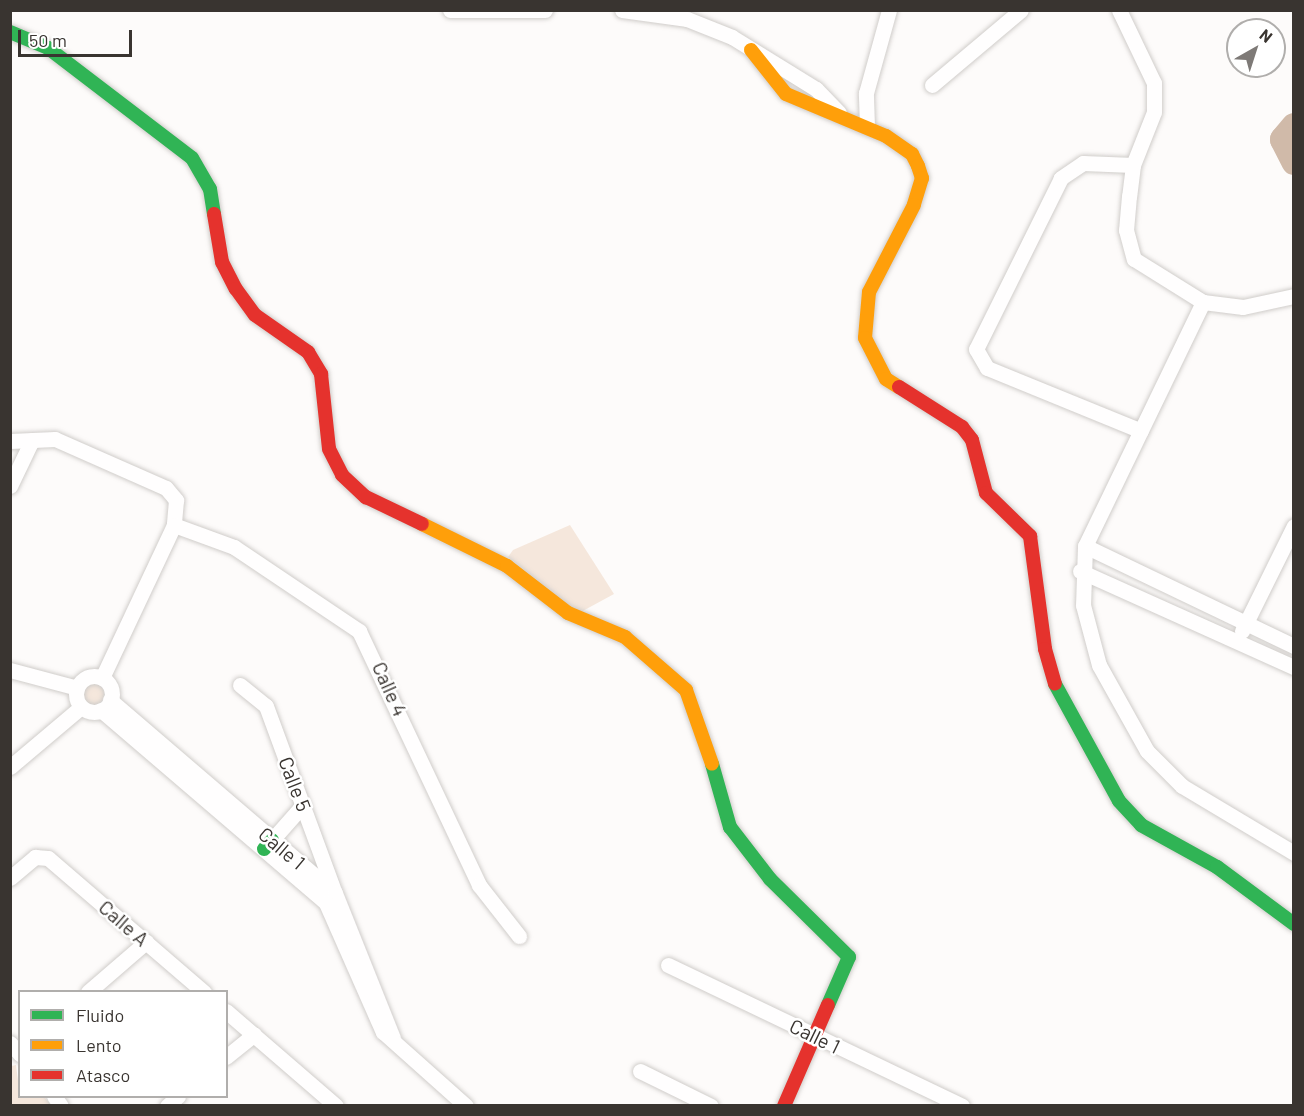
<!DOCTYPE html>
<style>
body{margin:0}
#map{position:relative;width:1304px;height:1116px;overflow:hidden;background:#fdfbfa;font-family:Barlow,sans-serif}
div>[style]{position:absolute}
.green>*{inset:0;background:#f5e7dc}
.round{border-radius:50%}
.river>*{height:27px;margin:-13.5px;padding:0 13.5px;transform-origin:13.5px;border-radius:13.5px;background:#d0baa9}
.roads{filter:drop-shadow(0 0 2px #d0cdca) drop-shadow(0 0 2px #d0cdca)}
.street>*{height:15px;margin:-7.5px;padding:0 7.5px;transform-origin:7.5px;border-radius:7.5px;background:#fffefe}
.street>.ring{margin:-7.5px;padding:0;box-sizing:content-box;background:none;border:15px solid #fffefe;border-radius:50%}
.fast>*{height:14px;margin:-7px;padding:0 7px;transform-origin:7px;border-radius:7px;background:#30b455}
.slow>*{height:14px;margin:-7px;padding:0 7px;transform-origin:7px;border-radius:7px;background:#ff9f0a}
.jam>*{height:14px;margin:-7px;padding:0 7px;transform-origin:7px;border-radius:7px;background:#e5322d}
span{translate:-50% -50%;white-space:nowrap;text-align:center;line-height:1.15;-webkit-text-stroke:5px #fff;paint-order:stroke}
.street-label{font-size:20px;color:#393430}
.frame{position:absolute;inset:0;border:12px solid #393430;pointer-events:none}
.legend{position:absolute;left:18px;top:990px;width:210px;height:108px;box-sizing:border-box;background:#fff;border:2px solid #b0aeac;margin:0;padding:8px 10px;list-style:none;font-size:18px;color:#393430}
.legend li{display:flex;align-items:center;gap:12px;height:30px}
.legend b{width:30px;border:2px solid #b0aeac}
.north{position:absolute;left:1226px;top:18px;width:60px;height:60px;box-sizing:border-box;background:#fff;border:2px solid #b0aeac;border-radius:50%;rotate:39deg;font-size:16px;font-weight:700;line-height:24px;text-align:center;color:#393430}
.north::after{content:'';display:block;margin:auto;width:21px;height:27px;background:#7e7a77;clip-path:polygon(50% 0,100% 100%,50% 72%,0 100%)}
.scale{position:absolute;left:18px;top:30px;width:114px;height:27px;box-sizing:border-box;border:3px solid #393430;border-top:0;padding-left:8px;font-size:18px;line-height:21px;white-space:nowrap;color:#393430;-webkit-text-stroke:4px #fff;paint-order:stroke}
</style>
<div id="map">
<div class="green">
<div style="clip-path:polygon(570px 525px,614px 594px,579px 613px,508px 557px,513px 550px)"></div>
<div class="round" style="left:82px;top:683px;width:22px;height:22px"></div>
<div style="clip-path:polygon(16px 1065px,20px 1096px,44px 1097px,51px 1105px,11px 1105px,11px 1066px)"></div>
</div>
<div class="river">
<div style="left:1294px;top:126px;width:17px;rotate:130deg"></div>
<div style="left:1283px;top:139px;width:25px;rotate:63deg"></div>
</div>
<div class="roads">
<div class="street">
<div style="left:450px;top:10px;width:95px"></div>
<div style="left:622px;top:10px;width:66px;rotate:7.9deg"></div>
<div style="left:687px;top:19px;width:48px;rotate:21.8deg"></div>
<div style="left:732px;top:37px;width:99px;rotate:31.8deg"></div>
<div style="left:816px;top:89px;width:33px;rotate:46deg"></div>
<div style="left:1119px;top:10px;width:81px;rotate:64.4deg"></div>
<div style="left:1154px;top:83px;width:29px;rotate:90deg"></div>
<div style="left:1154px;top:112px;width:57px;rotate:111.6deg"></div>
<div style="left:1133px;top:165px;width:31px;rotate:97deg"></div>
<div style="left:1129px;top:196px;width:34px;rotate:95deg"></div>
<div style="left:1126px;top:230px;width:30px;rotate:75deg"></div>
<div style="left:1134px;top:259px;width:81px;rotate:31.9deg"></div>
<div style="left:1203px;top:302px;width:40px;rotate:7.1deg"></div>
<div style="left:1243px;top:307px;width:52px;rotate:-12.2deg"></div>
<div style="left:932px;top:85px;width:116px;rotate:-40.1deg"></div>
<div style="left:867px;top:126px;width:33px;rotate:-92deg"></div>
<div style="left:866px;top:93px;width:86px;rotate:-74.5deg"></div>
<div style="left:1133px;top:165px;width:50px;rotate:-177.7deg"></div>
<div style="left:1083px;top:163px;width:27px;rotate:146deg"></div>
<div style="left:1061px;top:178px;width:191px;rotate:116.4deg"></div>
<div style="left:976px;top:349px;width:22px;rotate:60deg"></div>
<div style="left:987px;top:368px;width:166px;rotate:22.2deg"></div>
<div style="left:1203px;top:302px;width:271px;rotate:115.8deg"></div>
<div style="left:1085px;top:546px;width:59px;rotate:91.9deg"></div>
<div style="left:1083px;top:605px;width:62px;rotate:75.1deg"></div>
<div style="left:1099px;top:665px;width:98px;rotate:60.8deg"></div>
<div style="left:1147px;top:751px;width:49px;rotate:45deg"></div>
<div style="left:1182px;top:786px;width:131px;rotate:30.9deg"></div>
<div style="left:10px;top:441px;width:45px;rotate:-2.5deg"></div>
<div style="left:55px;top:439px;width:121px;rotate:23.8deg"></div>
<div style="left:166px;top:488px;width:16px;rotate:50deg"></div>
<div style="left:176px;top:500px;width:25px;rotate:95deg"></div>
<div style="left:174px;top:525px;width:169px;rotate:115.2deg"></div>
<div style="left:10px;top:486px;width:51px;rotate:-64.4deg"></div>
<div style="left:174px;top:525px;width:64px;rotate:20.1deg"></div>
<div style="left:234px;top:547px;width:151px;rotate:33.9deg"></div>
<div style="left:359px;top:631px;width:281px;rotate:64.7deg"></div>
<div style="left:479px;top:885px;width:65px;rotate:51.9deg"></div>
<div style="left:1085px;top:546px;width:232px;rotate:25.6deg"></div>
<div style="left:1080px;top:571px;width:235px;rotate:24.2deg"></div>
<div style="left:1242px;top:631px;width:117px;rotate:-63.7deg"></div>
<div style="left:10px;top:670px;width:69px;rotate:15deg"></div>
<div class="ring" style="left:76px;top:676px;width:21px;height:21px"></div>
<div style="left:240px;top:685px;width:33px;rotate:39deg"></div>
<div style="left:266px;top:706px;width:197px;rotate:69.8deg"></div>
<div style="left:110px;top:700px;width:296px;rotate:40.6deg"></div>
<div style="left:335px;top:893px;width:156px;rotate:68.2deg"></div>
<div style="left:101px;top:710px;width:296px;rotate:40.6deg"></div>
<div style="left:326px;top:903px;width:141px;rotate:66.2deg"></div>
<div style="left:383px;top:1032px;width:111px;rotate:41.7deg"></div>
<div style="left:10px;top:767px;width:93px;rotate:-40.2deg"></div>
<div style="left:272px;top:840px;width:47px;rotate:-48.5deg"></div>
<div style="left:10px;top:878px;width:33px;rotate:-40deg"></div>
<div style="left:35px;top:857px;width:13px;rotate:4deg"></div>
<div style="left:48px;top:858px;width:206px;rotate:40.7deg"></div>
<div style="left:668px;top:965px;width:326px;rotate:25.6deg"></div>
<div style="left:88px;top:992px;width:77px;rotate:-40.8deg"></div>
<div style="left:226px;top:1011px;width:145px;rotate:40.8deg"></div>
<div style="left:10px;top:1043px;width:15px;rotate:48deg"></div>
<div style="left:226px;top:1057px;width:36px;rotate:-39deg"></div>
<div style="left:640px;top:1071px;width:79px;rotate:26.2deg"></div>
<div style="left:54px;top:1096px;width:12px;rotate:55deg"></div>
<div style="left:167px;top:1106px;width:15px;rotate:-42deg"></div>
</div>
<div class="fast">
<div style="left:10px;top:32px;width:41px;rotate:22.8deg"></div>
<div style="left:48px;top:48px;width:181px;rotate:37.4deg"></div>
<div style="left:192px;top:158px;width:36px;rotate:60deg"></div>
<div style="left:210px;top:189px;width:25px;rotate:81deg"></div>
<div style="left:1055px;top:684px;width:133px;rotate:61.3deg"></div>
<div style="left:1119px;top:801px;width:33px;rotate:47deg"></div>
<div style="left:1141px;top:825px;width:87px;rotate:28.9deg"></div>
<div style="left:1217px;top:867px;width:96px;rotate:36.5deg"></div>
<div style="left:712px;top:764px;width:66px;rotate:74.1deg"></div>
<div style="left:730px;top:827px;width:66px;rotate:52.4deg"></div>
<div style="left:770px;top:879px;width:111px;rotate:44.6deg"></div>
<div style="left:849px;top:957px;width:52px;rotate:113.6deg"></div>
<div style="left:264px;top:849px;width:12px;rotate:-48deg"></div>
</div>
<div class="slow">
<div style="left:751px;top:50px;width:56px;rotate:51.5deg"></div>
<div style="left:786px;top:94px;width:108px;rotate:22.8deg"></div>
<div style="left:886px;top:136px;width:32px;rotate:35deg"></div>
<div style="left:912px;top:154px;width:13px;rotate:63deg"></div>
<div style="left:918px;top:166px;width:13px;rotate:72deg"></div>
<div style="left:922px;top:178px;width:28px;rotate:107deg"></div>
<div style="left:914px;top:205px;width:98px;rotate:117.3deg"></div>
<div style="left:869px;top:292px;width:46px;rotate:95deg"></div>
<div style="left:865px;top:338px;width:46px;rotate:62.9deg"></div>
<div style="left:886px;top:379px;width:15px;rotate:32deg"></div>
<div style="left:422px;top:524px;width:95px;rotate:26.3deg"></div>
<div style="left:507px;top:566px;width:77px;rotate:37.6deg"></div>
<div style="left:568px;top:613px;width:62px;rotate:22.8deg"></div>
<div style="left:625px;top:637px;width:81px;rotate:41deg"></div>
<div style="left:686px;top:690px;width:78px;rotate:70.6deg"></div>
</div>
<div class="jam">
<div style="left:214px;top:214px;width:49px;rotate:80.5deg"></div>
<div style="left:222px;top:262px;width:30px;rotate:63deg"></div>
<div style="left:236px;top:289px;width:32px;rotate:54deg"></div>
<div style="left:255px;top:315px;width:65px;rotate:34.9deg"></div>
<div style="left:308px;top:352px;width:26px;rotate:59deg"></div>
<div style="left:321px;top:374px;width:75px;rotate:83.9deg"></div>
<div style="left:329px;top:449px;width:29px;rotate:63deg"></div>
<div style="left:342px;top:475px;width:33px;rotate:43deg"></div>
<div style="left:366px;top:497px;width:62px;rotate:25.7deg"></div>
<div style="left:899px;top:387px;width:75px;rotate:32.4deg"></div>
<div style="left:962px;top:427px;width:16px;rotate:52deg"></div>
<div style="left:972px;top:440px;width:55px;rotate:75.2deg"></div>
<div style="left:986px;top:493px;width:62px;rotate:44.3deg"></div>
<div style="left:1030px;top:536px;width:114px;rotate:82.4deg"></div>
<div style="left:1045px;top:649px;width:36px;rotate:74deg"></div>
<div style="left:784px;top:1106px;width:110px;rotate:-66.5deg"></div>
</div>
</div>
<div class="street-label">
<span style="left:390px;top:689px;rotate:66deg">Calle 4</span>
<span style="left:295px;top:784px;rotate:69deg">Calle 5</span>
<span style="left:282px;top:848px;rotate:40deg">Calle 1</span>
<span style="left:124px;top:923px;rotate:41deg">Calle A</span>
<span style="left:815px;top:1036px;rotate:26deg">Calle 1</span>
</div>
<div class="frame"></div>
<ul class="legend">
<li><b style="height:8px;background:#30b455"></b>Fluido</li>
<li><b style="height:8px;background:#ff9f0a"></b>Lento</li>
<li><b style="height:8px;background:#e5322d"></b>Atasco</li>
</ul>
<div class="north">N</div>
<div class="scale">50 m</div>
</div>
